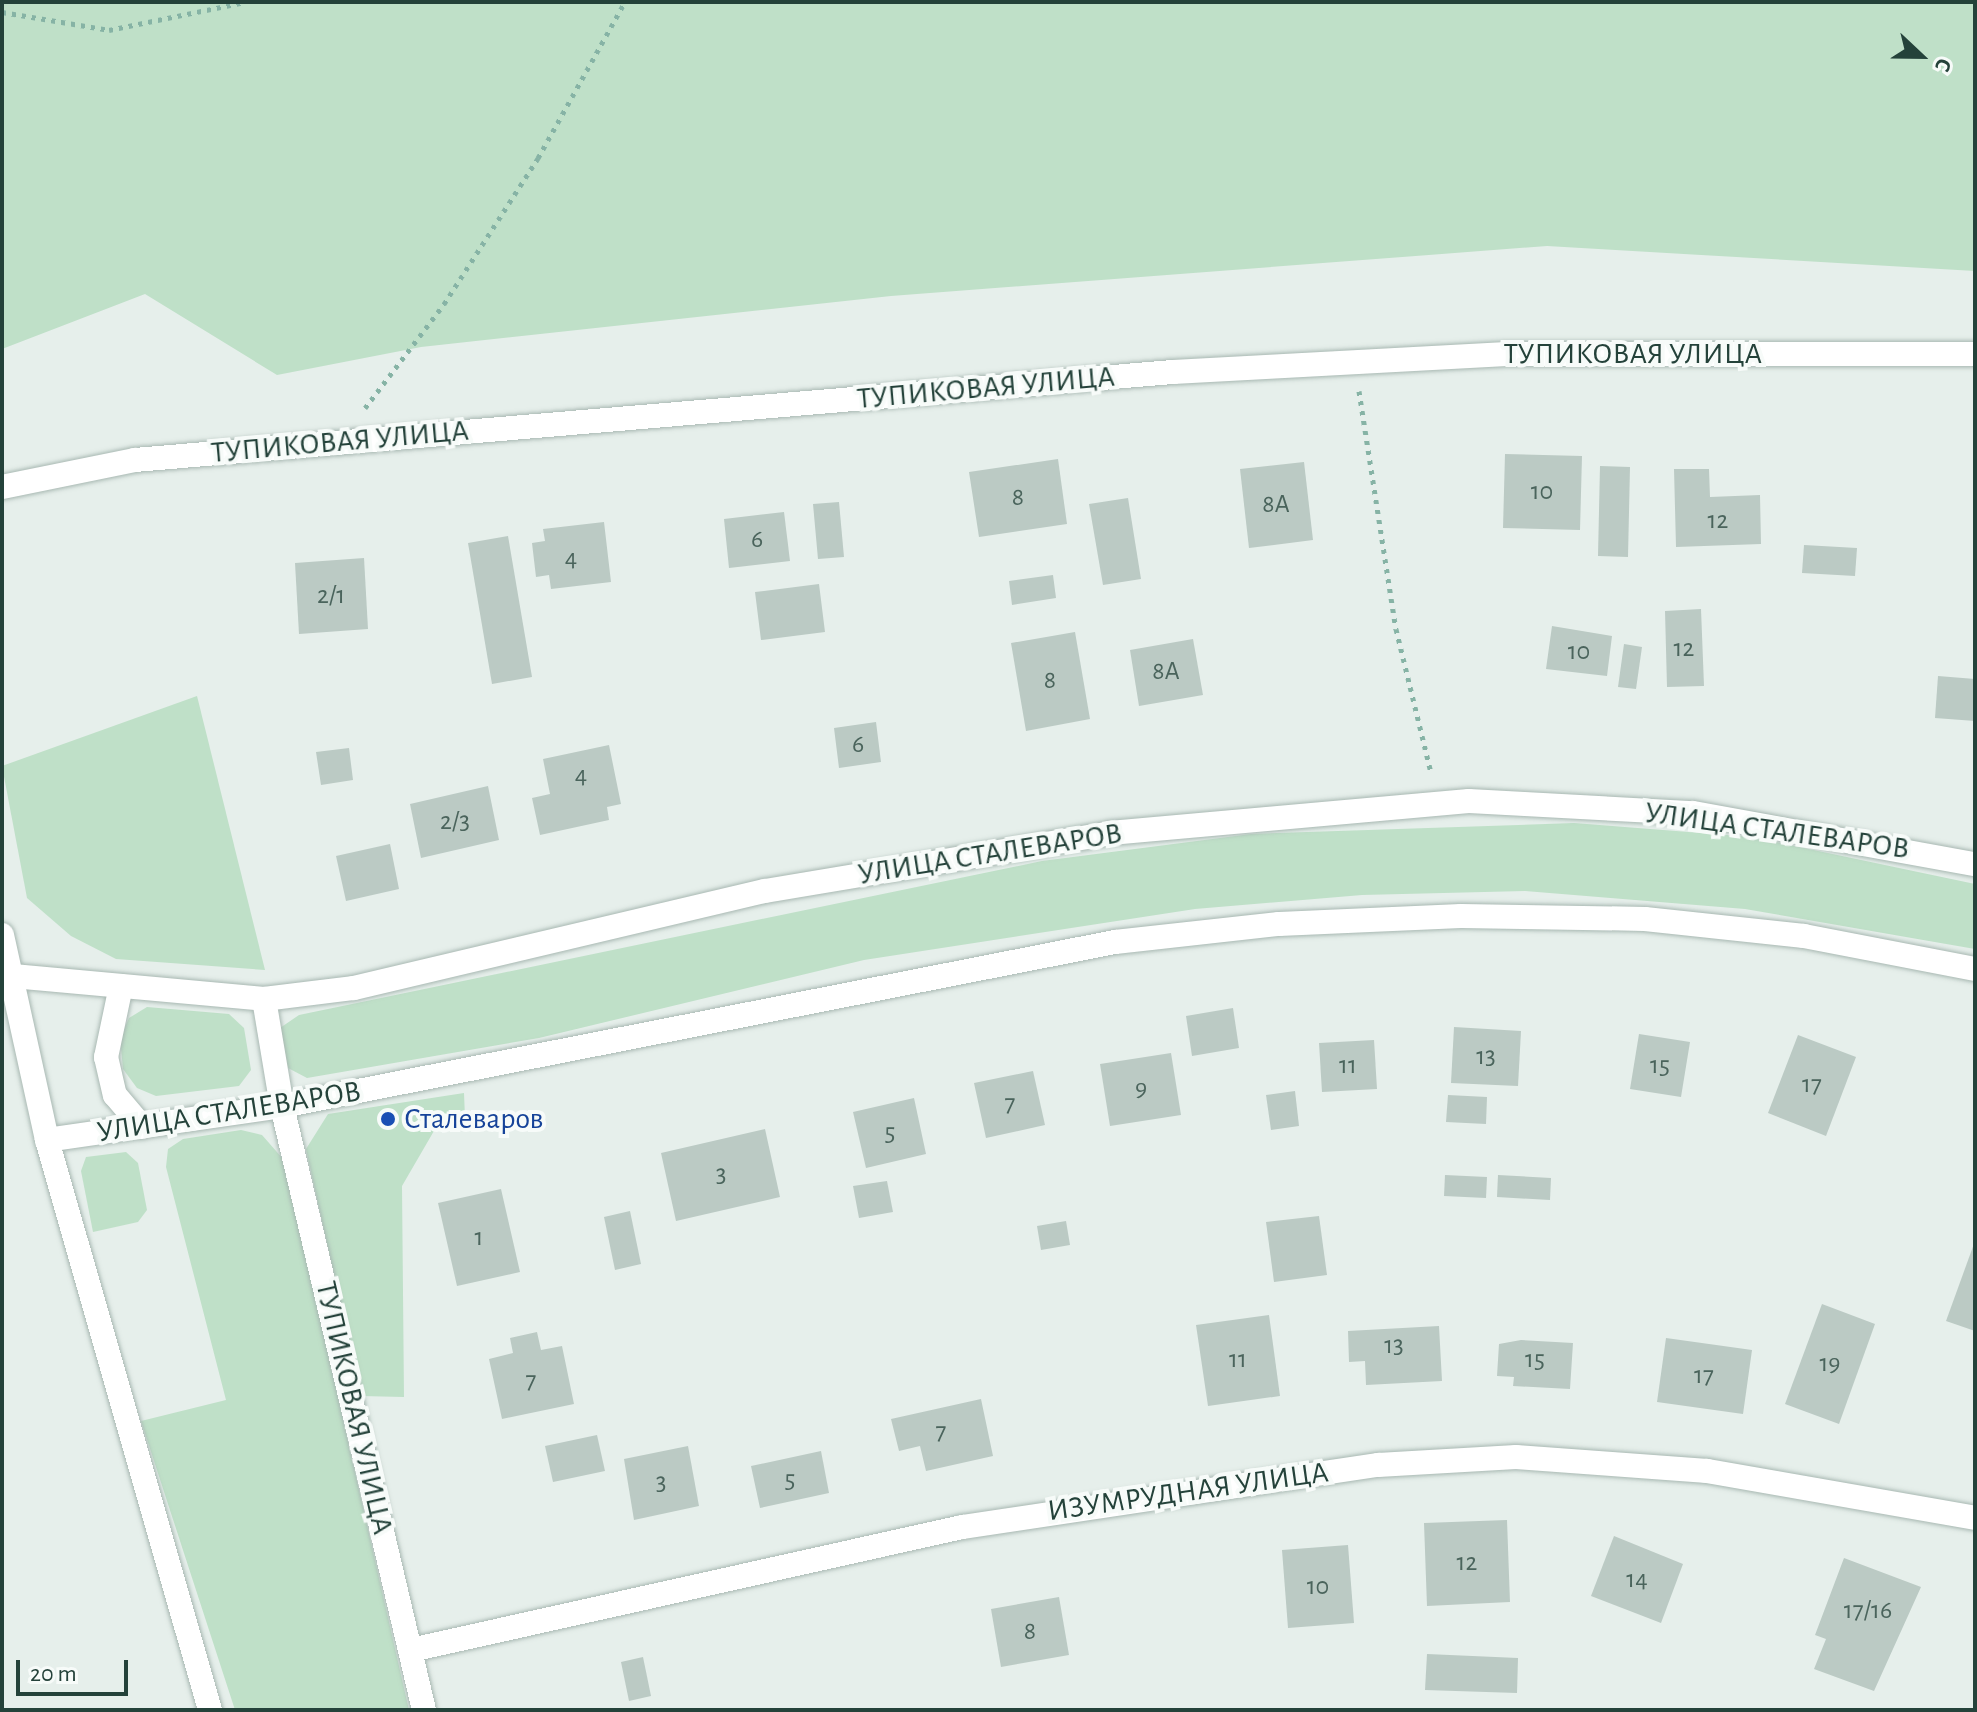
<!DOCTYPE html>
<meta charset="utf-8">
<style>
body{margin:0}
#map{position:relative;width:1977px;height:1712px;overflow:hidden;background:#e6efeb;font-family:"Alegreya Sans",sans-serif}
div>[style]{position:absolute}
.green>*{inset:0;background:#bfe0c8}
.building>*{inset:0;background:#bbcac4}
.path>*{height:5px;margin-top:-2.5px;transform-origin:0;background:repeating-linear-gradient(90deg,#86b3a5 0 4px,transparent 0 10px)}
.roads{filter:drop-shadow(0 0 2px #a8b8b2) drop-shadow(0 0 2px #a8b8b2)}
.minor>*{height:24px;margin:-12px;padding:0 12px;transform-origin:12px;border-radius:12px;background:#fff}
.tertiary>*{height:24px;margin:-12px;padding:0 12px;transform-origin:12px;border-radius:12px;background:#fff}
.secondary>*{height:24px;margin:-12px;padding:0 12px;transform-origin:12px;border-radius:12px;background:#fff}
.dots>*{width:22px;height:22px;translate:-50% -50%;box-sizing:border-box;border:4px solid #f7fbf9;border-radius:50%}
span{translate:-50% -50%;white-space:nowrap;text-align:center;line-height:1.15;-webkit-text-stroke:8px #f7fbf9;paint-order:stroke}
.number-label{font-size:26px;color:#4a645c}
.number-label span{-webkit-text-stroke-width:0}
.street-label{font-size:30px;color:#24423a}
.transit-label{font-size:30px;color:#164399}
.left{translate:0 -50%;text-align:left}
.frame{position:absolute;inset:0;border:4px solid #24423a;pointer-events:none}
.north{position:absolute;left:1881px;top:16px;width:80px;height:80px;-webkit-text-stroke:6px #f7fbf9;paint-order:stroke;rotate:112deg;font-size:22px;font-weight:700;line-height:32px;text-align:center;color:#24423a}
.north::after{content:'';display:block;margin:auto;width:28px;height:36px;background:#24423a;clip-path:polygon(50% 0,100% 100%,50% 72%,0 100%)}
.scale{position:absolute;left:16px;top:1660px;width:112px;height:36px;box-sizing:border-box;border:4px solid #24423a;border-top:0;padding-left:10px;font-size:24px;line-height:28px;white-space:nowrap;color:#24423a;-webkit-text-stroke:6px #f7fbf9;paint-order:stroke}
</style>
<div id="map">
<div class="green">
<div style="clip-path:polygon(2px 2px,1975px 2px,1975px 271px,1547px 246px,891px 296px,421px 347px,277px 375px,145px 294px,2px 349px)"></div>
<div style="clip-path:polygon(197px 696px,265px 970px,116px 959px,71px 936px,27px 898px,2px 766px)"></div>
<div style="clip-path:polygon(1574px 823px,1752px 837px,1975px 884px,1975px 949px,1745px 909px,1525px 891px,1362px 895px,1195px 909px,864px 960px,539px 1038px,307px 1078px,288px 1068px,280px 1028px,299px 1015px,1042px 861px,1251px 834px)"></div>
<div style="clip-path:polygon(147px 1007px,229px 1014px,244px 1028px,251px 1070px,239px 1086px,156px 1096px,137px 1088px,123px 1069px,120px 1038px,129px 1018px)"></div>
<div style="clip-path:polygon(464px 1093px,465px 1118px,438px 1124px,402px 1186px,404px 1397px,361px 1396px,306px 1149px,328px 1114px)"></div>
<div style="clip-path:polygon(241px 1130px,262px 1135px,284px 1160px,409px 1710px,235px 1710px,141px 1421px,226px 1400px,166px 1167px,168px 1149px,183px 1139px)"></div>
<div style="clip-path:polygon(126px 1152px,138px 1163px,147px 1210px,138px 1222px,93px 1232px,81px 1171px,86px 1157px)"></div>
</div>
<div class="building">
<div style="clip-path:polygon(1505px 454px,1582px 456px,1580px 530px,1503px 528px)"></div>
<div style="clip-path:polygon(1058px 459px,1067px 524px,979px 537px,969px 472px)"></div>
<div style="clip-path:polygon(1304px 462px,1313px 540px,1249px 548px,1240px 469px)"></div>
<div style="clip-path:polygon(1600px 466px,1630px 467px,1628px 557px,1598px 556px)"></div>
<div style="clip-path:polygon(1674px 469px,1709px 469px,1710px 497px,1760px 495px,1761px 544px,1676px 547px)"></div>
<div style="clip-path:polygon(1128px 498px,1141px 579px,1103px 585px,1089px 504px)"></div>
<div style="clip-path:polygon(839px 502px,844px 557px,818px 559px,813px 504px)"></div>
<div style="clip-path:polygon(784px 512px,790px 561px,729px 568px,724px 519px)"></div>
<div style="clip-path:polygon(604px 522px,611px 582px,551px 589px,549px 575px,536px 577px,532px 543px,545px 541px,543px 529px)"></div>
<div style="clip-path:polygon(508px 536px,532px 677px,492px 684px,468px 543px)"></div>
<div style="clip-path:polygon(1804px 545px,1857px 548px,1855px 576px,1802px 573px)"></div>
<div style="clip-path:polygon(364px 558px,368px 629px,299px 634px,295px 563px)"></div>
<div style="clip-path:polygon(1053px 575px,1056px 598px,1012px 605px,1009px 581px)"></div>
<div style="clip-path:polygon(819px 584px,825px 632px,761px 640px,755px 592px)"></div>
<div style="clip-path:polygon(1701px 609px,1704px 686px,1667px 687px,1665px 611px)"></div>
<div style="clip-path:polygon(1552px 626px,1612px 636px,1607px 676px,1546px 669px)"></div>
<div style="clip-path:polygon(1075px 632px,1090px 719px,1026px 731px,1011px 643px)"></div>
<div style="clip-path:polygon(1193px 639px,1203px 695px,1139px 706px,1130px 650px)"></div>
<div style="clip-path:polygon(1624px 644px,1642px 647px,1636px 689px,1618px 687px)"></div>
<div style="clip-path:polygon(1938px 676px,1975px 679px,1975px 721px,1935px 718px)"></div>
<div style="clip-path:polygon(876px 722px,881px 762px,839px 768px,834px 728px)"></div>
<div style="clip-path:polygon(609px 745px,621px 804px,607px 807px,609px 820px,540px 835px,532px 798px,550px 794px,543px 759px)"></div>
<div style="clip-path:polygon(349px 748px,353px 780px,321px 785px,316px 752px)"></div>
<div style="clip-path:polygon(488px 786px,499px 840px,421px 858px,410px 804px)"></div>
<div style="clip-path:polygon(390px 844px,399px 889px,346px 901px,336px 856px)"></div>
<div style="clip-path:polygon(1233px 1008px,1239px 1048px,1192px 1056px,1186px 1016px)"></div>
<div style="clip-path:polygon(1454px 1027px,1521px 1031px,1518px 1086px,1451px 1083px)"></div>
<div style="clip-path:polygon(1639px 1034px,1690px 1042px,1681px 1097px,1630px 1089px)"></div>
<div style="clip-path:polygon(1798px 1035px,1856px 1057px,1826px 1136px,1768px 1113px)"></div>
<div style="clip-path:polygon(1374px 1040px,1377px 1089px,1322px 1092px,1319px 1043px)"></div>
<div style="clip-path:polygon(1171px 1053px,1181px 1115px,1110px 1126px,1100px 1064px)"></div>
<div style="clip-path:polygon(1033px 1071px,1045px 1125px,986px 1138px,974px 1083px)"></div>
<div style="clip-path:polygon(1295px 1091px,1299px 1126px,1271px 1130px,1266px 1095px)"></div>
<div style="clip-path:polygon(1448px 1095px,1487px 1097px,1486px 1124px,1446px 1122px)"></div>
<div style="clip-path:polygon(914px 1098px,926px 1154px,866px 1168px,853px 1112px)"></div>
<div style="clip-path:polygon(765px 1129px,780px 1197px,676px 1221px,661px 1153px)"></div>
<div style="clip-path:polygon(1445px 1175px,1487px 1177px,1486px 1198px,1444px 1196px)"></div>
<div style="clip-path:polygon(1498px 1175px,1551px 1178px,1550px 1200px,1497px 1197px)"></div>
<div style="clip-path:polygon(887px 1181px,893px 1212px,859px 1218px,853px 1186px)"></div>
<div style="clip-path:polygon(501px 1189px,520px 1272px,457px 1286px,438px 1203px)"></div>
<div style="clip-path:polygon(630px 1211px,641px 1264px,615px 1270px,604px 1217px)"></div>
<div style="clip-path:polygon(1319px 1216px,1327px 1275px,1274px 1282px,1266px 1222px)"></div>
<div style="clip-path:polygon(1066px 1221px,1070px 1245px,1041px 1250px,1037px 1226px)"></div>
<div style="clip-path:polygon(1975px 1241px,1975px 1331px,1946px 1321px)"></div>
<div style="clip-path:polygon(1822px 1304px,1875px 1324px,1839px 1424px,1785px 1404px)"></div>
<div style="clip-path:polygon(1269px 1315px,1280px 1396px,1208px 1406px,1196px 1325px)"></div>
<div style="clip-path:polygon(1439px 1326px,1442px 1381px,1366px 1385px,1365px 1361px,1349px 1362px,1348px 1331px)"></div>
<div style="clip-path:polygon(537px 1332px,541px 1350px,562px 1346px,574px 1404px,502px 1419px,489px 1359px,513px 1353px,510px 1338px)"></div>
<div style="clip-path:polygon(1666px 1338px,1752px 1350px,1743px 1414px,1657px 1402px)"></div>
<div style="clip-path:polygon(1521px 1340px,1573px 1343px,1570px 1389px,1513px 1386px,1514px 1377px,1497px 1376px,1499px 1344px)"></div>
<div style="clip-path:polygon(981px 1399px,993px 1456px,926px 1471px,920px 1446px,899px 1451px,891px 1419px)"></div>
<div style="clip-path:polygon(597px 1435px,605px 1471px,553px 1482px,545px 1446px)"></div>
<div style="clip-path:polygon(688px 1446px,699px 1506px,634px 1520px,624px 1459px)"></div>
<div style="clip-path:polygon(821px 1451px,829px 1493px,760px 1508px,751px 1466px)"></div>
<div style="clip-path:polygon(1507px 1520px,1510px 1602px,1427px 1606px,1424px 1523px)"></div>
<div style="clip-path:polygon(1614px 1536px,1683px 1564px,1661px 1623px,1591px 1596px)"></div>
<div style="clip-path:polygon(1348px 1545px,1354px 1623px,1288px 1628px,1282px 1550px)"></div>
<div style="clip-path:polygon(1844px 1558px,1921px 1587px,1874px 1691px,1814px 1669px,1826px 1639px,1815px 1635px)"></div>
<div style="clip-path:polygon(1059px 1597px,1069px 1655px,1001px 1667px,991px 1609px)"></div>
<div style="clip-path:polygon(1427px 1654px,1518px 1658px,1517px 1693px,1425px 1690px)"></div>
<div style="clip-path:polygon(643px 1657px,651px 1696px,629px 1701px,621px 1662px)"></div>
</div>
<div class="path">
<div style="left:2px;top:12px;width:109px;rotate:9.5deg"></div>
<div style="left:109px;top:30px;width:140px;rotate:-11.6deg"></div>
<div style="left:1359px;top:391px;width:241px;rotate:81.2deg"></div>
<div style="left:1396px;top:629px;width:148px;rotate:76.3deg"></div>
<div style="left:365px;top:408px;width:131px;rotate:-52.8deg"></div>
<div style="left:444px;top:304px;width:174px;rotate:-57.2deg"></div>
<div style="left:538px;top:158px;width:179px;rotate:-60.9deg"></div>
</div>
<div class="roads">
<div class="minor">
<div style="left:2px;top:487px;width:136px;rotate:-11.5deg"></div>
<div style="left:135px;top:460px;width:1042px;rotate:-4.85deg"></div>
<div style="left:1173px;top:372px;width:334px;rotate:-3.1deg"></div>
<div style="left:1507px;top:354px;width:468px"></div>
<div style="left:282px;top:1106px;width:620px;rotate:76.77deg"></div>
<div style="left:411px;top:1650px;width:565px;rotate:-12.58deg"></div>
<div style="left:962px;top:1527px;width:421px;rotate:-8.5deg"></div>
<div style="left:1378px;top:1465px;width:138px;rotate:-3.3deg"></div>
<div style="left:1516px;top:1457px;width:192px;rotate:4.2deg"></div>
<div style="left:1707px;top:1471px;width:272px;rotate:9.9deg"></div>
</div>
<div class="tertiary">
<div style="left:47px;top:1140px;width:593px;rotate:74.04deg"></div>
</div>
<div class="secondary">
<div style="left:2px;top:935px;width:210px;rotate:77.6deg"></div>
<div style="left:47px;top:1140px;width:237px;rotate:-8.2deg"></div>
<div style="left:282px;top:1106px;width:849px;rotate:-11.14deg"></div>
<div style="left:1115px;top:942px;width:165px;rotate:-6.3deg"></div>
<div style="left:1279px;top:924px;width:182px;rotate:-2.5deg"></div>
<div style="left:1461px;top:916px;width:184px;rotate:0.9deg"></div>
<div style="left:1645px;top:919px;width:160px;rotate:6.1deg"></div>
<div style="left:1804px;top:936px;width:174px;rotate:10.9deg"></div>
<div style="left:13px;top:976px;width:252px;rotate:5.2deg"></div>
<div style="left:264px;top:999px;width:91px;rotate:-7deg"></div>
<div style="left:354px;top:988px;width:422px;rotate:-13.3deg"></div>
<div style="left:765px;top:891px;width:350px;rotate:-9.5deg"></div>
<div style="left:1110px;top:833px;width:360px;rotate:-5.1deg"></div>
<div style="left:1469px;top:801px;width:224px;rotate:3.1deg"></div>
<div style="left:1693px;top:813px;width:287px;rotate:10.3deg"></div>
<div style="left:121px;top:986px;width:73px;rotate:101.9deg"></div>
<div style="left:106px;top:1057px;width:39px;rotate:77deg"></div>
<div style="left:115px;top:1095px;width:42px;rotate:49.8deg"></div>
<div style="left:264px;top:999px;width:109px;rotate:80.5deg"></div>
</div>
</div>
<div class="dots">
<div style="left:388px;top:1119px;background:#1a4fb4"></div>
</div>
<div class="number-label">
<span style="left:1542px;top:492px">10</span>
<span style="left:1018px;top:498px">8</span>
<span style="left:1276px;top:505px">8А</span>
<span style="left:1718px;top:521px">12</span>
<span style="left:757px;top:540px">6</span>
<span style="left:571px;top:559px">4</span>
<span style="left:331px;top:596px">2/1</span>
<span style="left:1684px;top:649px">12</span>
<span style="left:1579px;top:652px">10</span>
<span style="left:1166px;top:672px">8А</span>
<span style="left:1050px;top:681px">8</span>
<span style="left:858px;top:745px">6</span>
<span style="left:581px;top:776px">4</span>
<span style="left:455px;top:822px">2/3</span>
<span style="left:1486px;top:1057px">13</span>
<span style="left:1348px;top:1066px">11</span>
<span style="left:1660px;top:1066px">15</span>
<span style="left:1812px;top:1085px">17</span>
<span style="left:1141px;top:1089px">9</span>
<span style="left:1010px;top:1104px">7</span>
<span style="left:890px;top:1133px">5</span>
<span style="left:721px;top:1175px">3</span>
<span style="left:479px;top:1238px">1</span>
<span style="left:1394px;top:1346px">13</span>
<span style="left:1238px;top:1360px">11</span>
<span style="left:1535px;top:1360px">15</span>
<span style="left:1830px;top:1364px">19</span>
<span style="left:1704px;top:1376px">17</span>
<span style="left:531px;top:1381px">7</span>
<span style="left:941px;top:1432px">7</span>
<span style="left:790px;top:1480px">5</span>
<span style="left:661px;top:1483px">3</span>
<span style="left:1467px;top:1563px">12</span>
<span style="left:1637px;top:1580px">14</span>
<span style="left:1318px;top:1587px">10</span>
<span style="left:1868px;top:1611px">17/16</span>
<span style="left:1030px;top:1632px">8</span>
</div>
<div class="street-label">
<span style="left:1633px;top:354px">ТУПИКОВАЯ УЛИЦА</span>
<span style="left:986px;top:388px;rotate:-5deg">ТУПИКОВАЯ УЛИЦА</span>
<span style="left:340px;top:442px;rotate:-5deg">ТУПИКОВАЯ УЛИЦА</span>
<span style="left:1777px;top:831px;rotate:8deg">УЛИЦА СТАЛЕВАРОВ</span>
<span style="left:990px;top:854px;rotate:-9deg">УЛИЦА СТАЛЕВАРОВ</span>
<span style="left:229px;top:1112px;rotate:-9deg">УЛИЦА СТАЛЕВАРОВ</span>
<span style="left:354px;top:1408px;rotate:77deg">ТУПИКОВАЯ УЛИЦА</span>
<span style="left:1188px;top:1492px;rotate:-8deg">ИЗУМРУДНАЯ УЛИЦА</span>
</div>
<div class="transit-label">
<span class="left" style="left:404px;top:1119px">Сталеваров</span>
</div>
<div class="frame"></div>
<div class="north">С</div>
<div class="scale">20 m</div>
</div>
